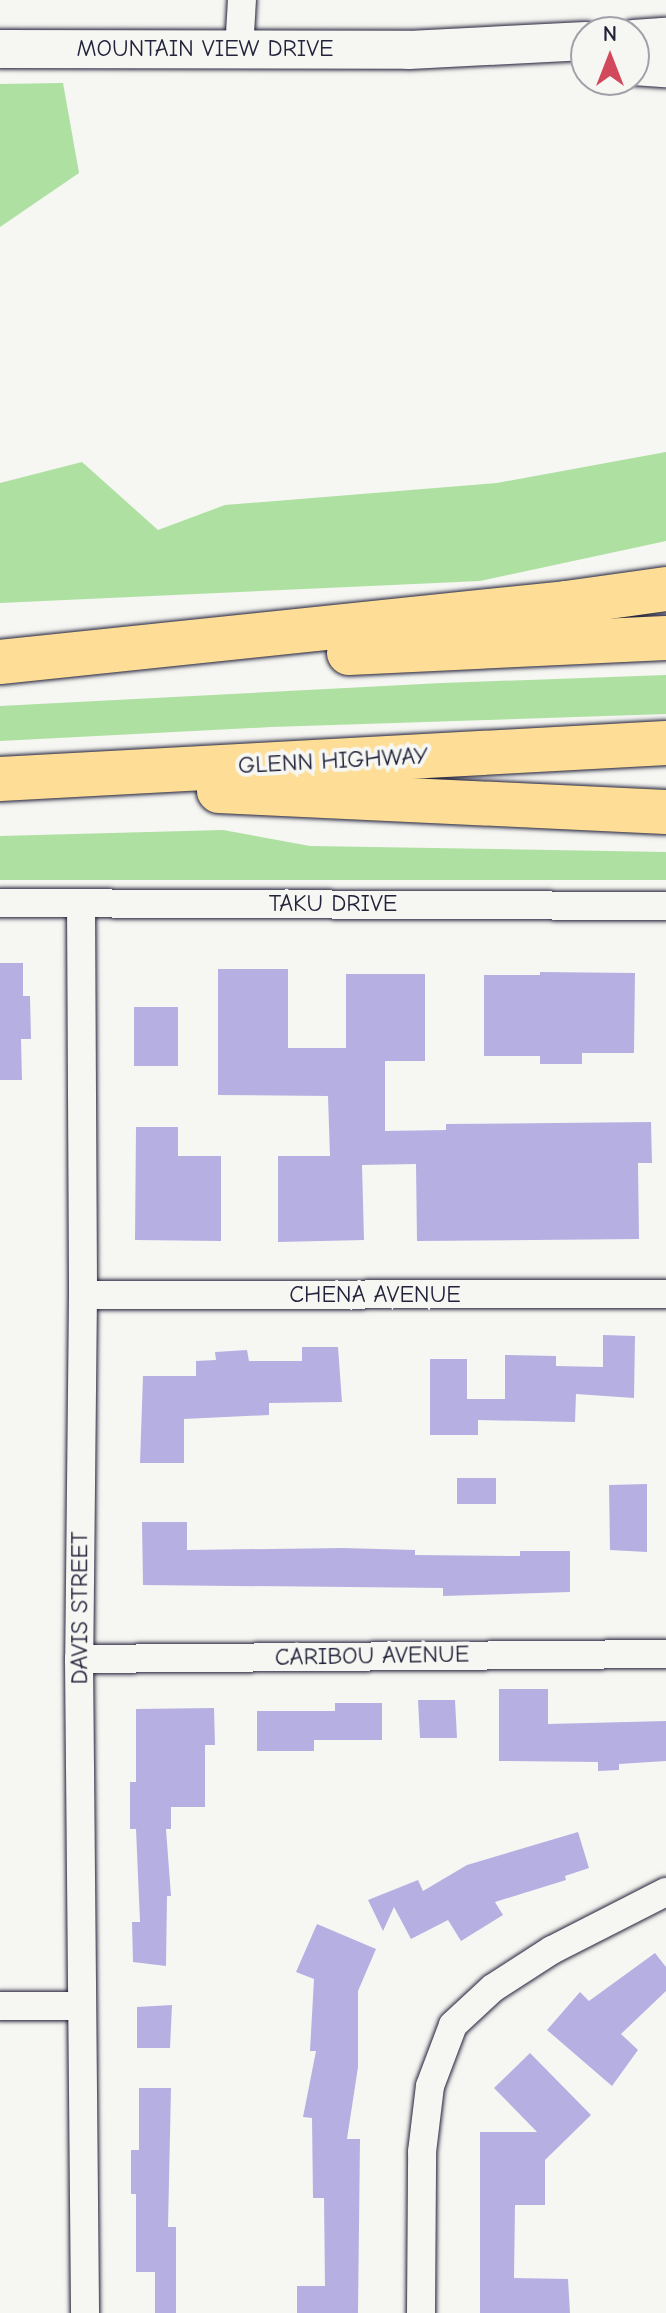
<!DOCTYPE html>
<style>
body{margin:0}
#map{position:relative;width:666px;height:2313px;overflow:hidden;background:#f6f6f2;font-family:"Comic Neue",sans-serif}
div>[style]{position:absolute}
.green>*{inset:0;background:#ade0a1}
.building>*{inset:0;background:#b6b0e2}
.roads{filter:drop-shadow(0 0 2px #22223b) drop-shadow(0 0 2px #22223b)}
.street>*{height:28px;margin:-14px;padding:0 14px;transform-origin:14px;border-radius:14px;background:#f6f6f2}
.secondary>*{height:38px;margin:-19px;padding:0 19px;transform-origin:19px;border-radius:19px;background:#f6f6f2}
.highway>*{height:44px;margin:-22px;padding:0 22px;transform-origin:22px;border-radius:22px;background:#fede96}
span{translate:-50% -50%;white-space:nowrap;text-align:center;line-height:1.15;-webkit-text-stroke:8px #f6f6f2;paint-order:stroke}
.street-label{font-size:24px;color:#22223b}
.north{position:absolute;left:570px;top:16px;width:80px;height:80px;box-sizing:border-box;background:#f6f6f2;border:2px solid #a1a1a9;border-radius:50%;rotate:0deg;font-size:22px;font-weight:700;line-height:32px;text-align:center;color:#22223b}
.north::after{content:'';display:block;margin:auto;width:28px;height:36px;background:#d1495b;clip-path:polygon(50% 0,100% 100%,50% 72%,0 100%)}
</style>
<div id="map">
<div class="green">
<div style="clip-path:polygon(63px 83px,79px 173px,0 227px,0 84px)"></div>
<div style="clip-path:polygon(666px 452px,666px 541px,480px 581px,0 603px,0 483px,82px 462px,158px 530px,225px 505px,497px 483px)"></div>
<div style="clip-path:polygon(666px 675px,666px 714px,271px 727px,0 741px,0 706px,442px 683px)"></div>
<div style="clip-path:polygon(223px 830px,310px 846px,666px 852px,666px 880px,0 880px,0 836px)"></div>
</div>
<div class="building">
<div style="clip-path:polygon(0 963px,23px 963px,23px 996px,30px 996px,31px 1039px,21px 1039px,22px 1080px,0 1080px)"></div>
<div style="clip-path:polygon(218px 969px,288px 969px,288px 1048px,346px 1048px,346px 974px,425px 974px,425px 1061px,385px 1061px,385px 1131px,446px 1130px,446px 1124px,651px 1122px,652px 1163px,638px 1163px,639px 1239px,417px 1241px,416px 1164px,362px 1165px,364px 1240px,278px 1242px,278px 1156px,330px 1156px,328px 1096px,218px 1095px)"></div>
<div style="clip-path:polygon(540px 972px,635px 973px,634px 1053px,582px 1053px,582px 1064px,540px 1064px,540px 1056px,484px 1056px,484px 975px,540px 975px)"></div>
<div style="clip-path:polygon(134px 1007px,178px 1007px,178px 1066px,134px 1066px)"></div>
<div style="clip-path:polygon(136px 1127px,178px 1127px,178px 1156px,221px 1156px,221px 1241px,135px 1240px)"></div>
<div style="clip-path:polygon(603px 1335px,635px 1336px,634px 1398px,576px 1394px,575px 1422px,478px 1420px,478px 1435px,430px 1435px,430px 1359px,467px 1359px,467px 1399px,505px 1399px,505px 1355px,556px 1356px,556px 1366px,603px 1367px)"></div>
<div style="clip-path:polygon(302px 1347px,338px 1347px,342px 1402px,269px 1403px,269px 1415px,184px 1419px,184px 1463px,140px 1463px,143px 1376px,196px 1376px,196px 1361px,216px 1360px,215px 1352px,247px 1350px,249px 1361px,302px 1361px)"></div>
<div style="clip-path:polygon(457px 1478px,496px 1478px,496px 1504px,457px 1504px)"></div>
<div style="clip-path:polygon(647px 1484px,647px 1552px,610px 1550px,609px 1485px)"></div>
<div style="clip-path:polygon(142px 1522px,187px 1522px,187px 1550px,342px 1548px,415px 1550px,415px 1555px,520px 1556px,520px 1551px,570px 1551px,570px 1592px,443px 1596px,443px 1588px,143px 1585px)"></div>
<div style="clip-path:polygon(499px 1689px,548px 1689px,548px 1724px,666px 1721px,666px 1761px,619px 1764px,619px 1770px,598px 1771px,598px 1762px,499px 1761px)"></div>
<div style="clip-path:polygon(418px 1700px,455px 1700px,457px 1738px,420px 1738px)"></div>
<div style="clip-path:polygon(335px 1703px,382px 1703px,382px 1740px,314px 1740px,314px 1751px,257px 1751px,257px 1711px,335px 1711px)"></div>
<div style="clip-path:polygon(214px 1708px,215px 1745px,205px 1745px,205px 1807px,171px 1807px,171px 1829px,166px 1829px,171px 1896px,167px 1896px,166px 1966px,133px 1962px,132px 1922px,140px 1922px,136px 1829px,130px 1829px,130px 1782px,136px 1782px,136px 1709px)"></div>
<div style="clip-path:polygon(578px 1832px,589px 1868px,565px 1876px,566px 1880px,495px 1902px,503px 1915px,461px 1941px,448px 1920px,411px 1939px,394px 1907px,383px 1931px,368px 1900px,418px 1880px,423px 1891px,467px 1865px)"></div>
<div style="clip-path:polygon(317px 1924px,376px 1949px,358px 1991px,358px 2067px,347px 2139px,360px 2139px,358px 2313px,297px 2313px,297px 2286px,325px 2286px,324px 2198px,313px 2198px,312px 2118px,303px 2117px,316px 2051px,310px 2051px,314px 1979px,296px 1972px)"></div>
<div style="clip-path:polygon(655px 1953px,666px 1967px,666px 1991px,621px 2034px,638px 2050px,612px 2086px,547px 2030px,580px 1992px,589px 2001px)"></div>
<div style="clip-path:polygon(172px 2005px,170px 2048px,137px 2048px,137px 2007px)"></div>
<div style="clip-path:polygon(530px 2053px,591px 2115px,545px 2160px,545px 2205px,515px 2205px,514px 2278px,568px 2279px,570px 2313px,480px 2313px,480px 2132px,537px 2132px,494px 2088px)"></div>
<div style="clip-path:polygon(139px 2088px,171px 2088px,168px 2227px,176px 2227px,176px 2313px,155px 2313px,155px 2272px,136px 2272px,136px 2194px,131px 2194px,131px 2150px,139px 2150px)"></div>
</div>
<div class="roads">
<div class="street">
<div style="left:239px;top:50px;width:50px;rotate:-86.6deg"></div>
<div style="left:0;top:903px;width:666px;rotate:0.26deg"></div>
<div style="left:81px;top:903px;width:392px;rotate:89.7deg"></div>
<div style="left:83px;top:1295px;width:364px;rotate:90.6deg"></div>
<div style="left:79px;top:1659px;width:654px;rotate:89.47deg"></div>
<div style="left:83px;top:1295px;width:583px;rotate:-0.1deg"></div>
<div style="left:79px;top:1659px;width:587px;rotate:-0.49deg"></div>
<div style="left:0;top:2006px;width:82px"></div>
<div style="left:421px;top:2313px;width:161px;rotate:-89.6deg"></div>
<div style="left:422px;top:2152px;width:66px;rotate:-83.1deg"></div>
<div style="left:430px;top:2086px;width:65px;rotate:-69.3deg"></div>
<div style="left:453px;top:2025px;width:54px;rotate:-42.8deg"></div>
<div style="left:493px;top:1988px;width:70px;rotate:-32.8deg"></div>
<div style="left:552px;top:1950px;width:128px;rotate:-27deg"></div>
</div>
<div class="secondary">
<div style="left:634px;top:39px;width:32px;rotate:-4deg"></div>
<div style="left:0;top:49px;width:409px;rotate:0.1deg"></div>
<div style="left:409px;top:50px;width:177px;rotate:-2.9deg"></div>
<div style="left:634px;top:66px;width:32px;rotate:4deg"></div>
</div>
<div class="highway">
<div style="left:349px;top:653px;width:317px;rotate:-2.7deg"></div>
<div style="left:0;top:662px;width:569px;rotate:-5.95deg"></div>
<div style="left:566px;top:603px;width:101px;rotate:-8deg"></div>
<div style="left:0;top:779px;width:667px;rotate:-3.09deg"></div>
<div style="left:219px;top:791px;width:447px;rotate:2.7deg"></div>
</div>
</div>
<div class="street-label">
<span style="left:205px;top:49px">MOUNTAIN VIEW DRIVE</span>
<span style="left:333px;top:761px;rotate:-3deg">GLENN HIGHWAY</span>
<span style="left:333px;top:904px">TAKU DRIVE</span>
<span style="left:375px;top:1295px">CHENA AVENUE</span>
<span style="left:80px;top:1608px;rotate:-90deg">DAVIS STREET</span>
<span style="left:372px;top:1656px;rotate:-1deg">CARIBOU AVENUE</span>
</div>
<div class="north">N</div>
</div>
